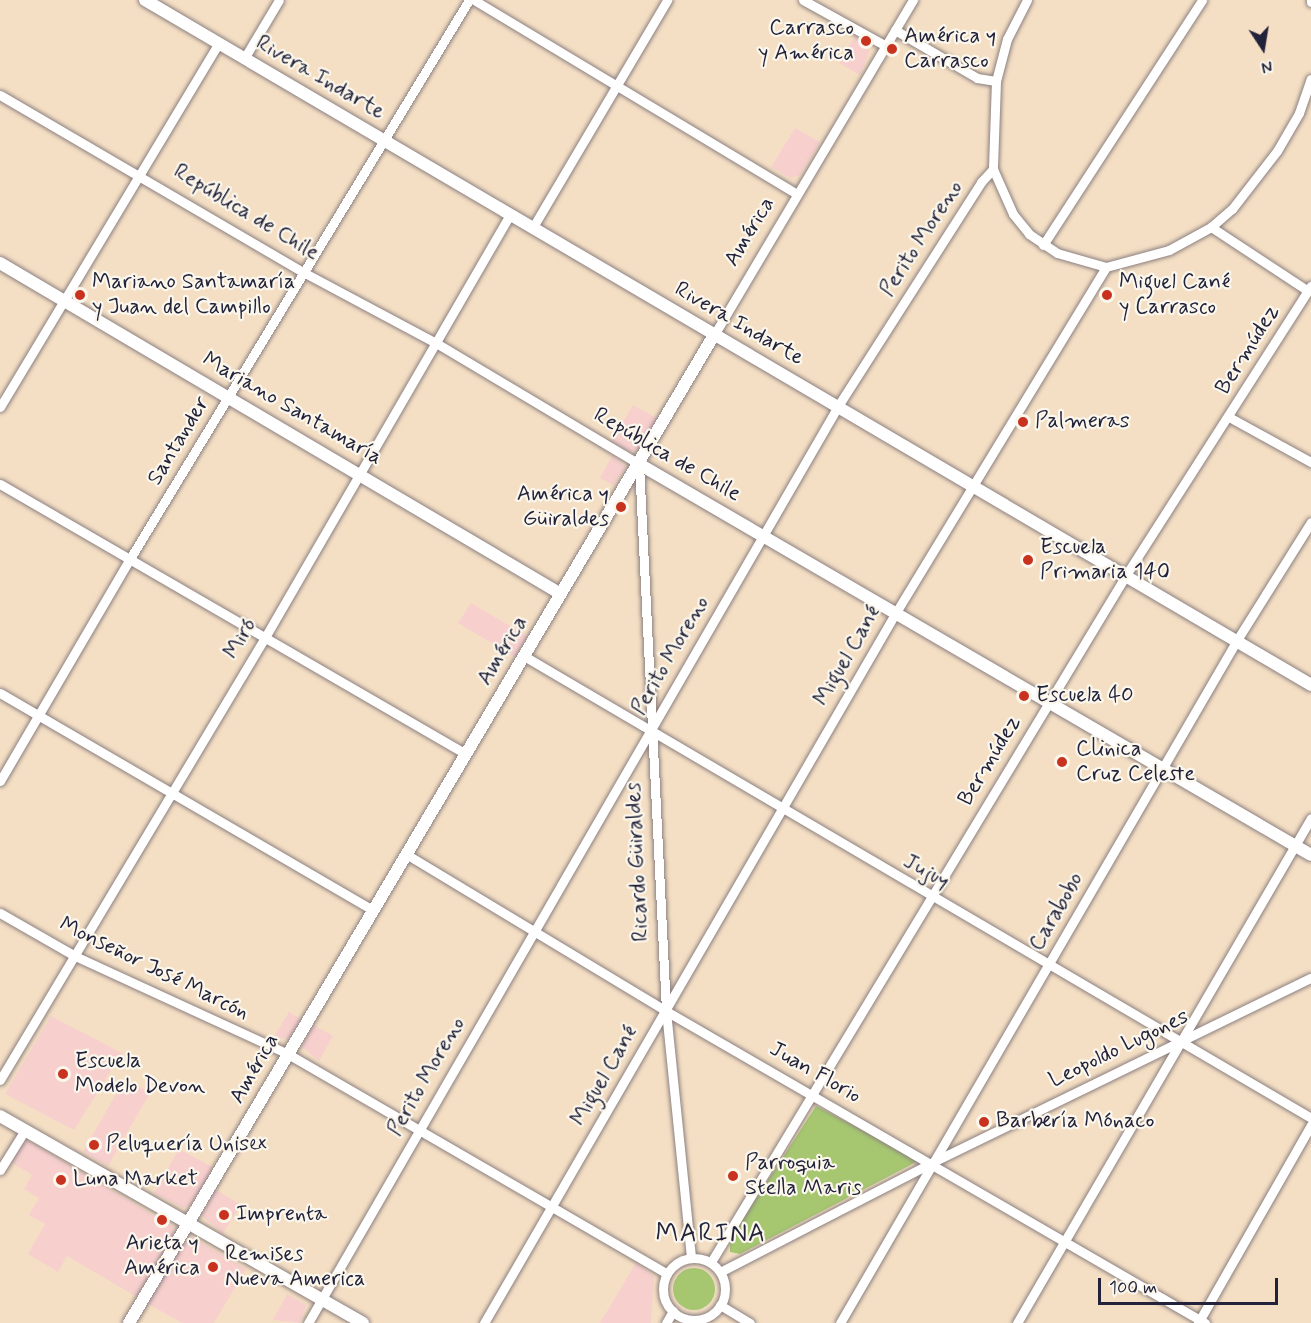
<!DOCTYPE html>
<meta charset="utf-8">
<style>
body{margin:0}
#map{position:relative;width:1311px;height:1323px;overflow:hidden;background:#f5dfc4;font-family:Mynerve,sans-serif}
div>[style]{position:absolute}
.built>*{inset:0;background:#f7d0ce}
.green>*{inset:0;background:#a6c770}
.round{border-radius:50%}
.roads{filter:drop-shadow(0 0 2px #8c8080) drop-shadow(0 0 2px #8c8080)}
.minor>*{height:9px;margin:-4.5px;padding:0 4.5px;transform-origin:4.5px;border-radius:4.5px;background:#fff}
.minor>.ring{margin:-4.5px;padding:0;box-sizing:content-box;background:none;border:9px solid #fff;border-radius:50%}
.tertiary>*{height:12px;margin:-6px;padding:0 6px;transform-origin:6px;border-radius:6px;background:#fff}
.dots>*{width:16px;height:16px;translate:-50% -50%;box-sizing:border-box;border:3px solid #fbf7ec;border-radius:50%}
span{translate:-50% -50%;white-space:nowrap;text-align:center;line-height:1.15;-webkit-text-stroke:4.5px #fbf7ec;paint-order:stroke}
.poi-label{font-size:22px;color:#22223b}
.right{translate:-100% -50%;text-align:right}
.left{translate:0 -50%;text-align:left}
.street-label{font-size:22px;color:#22223b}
.quarter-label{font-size:26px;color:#22223b;letter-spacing:1.5px}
.north{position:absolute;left:1233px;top:18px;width:60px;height:60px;-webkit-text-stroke:4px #fbf7ec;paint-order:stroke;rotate:168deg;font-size:16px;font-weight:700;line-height:24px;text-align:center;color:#22223b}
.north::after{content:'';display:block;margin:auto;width:21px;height:27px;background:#22223b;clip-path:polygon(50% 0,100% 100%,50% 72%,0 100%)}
.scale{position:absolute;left:1098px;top:1278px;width:180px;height:27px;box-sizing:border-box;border:3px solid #22223b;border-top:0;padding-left:8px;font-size:18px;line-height:21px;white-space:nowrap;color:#22223b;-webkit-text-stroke:4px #fbf7ec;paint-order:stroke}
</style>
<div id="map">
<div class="built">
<div style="clip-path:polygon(855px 36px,870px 49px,860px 75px,839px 63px)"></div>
<div style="clip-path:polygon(795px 128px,820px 142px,800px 175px,791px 178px,771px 167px)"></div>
<div style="clip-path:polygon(633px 405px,658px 419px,639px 449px,632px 452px,611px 442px)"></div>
<div style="clip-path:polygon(612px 456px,626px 467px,613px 485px,600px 478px)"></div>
<div style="clip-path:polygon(471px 603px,527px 636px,515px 657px,458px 623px)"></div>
<div style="clip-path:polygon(289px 1012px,301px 1019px,288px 1039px,274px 1037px)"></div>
<div style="clip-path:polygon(51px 1016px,122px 1053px,74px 1130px,5px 1094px)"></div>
<div style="clip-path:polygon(312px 1024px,333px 1036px,319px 1061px,302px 1047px)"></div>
<div style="clip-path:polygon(125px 1078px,150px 1093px,108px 1166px,83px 1152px)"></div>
<div style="clip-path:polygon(29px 1141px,173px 1227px,173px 1236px,137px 1297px,67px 1256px,58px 1272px,28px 1254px,45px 1224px,29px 1215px,39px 1198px,24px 1189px,32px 1175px,9px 1161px,21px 1143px)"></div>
<div style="clip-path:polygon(179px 1149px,214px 1168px,193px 1204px,183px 1208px,154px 1193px)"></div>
<div style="clip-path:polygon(215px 1189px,241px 1205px,223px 1233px,202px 1216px)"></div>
<div style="clip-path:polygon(192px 1237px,246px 1269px,214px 1323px,182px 1323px,147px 1303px,183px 1243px)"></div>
<div style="clip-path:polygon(636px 1263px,654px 1276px,651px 1323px,600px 1323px)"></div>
<div style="clip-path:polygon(287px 1294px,306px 1305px,300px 1323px,273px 1320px)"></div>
</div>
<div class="green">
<div style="clip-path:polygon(816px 1106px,920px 1160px,740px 1254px,730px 1252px,730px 1239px)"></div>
<div class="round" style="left:673px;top:1268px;width:42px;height:42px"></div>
</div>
<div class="roads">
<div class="minor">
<div style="left:474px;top:0;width:377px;rotate:31deg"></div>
<div style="left:803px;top:0;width:95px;rotate:29deg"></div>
<div style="left:1027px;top:0;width:44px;rotate:117.1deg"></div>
<div style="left:1007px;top:39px;width:43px;rotate:104.7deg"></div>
<div style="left:996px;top:81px;width:88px;rotate:92deg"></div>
<div style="left:993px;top:169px;width:49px;rotate:66deg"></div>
<div style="left:1013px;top:214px;width:26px;rotate:51deg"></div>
<div style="left:1029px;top:234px;width:34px;rotate:34deg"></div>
<div style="left:1057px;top:253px;width:51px;rotate:15.9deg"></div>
<div style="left:1311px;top:0;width:2px;rotate:90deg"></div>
<div style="left:895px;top:30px;width:95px;rotate:30.3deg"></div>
<div style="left:977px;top:78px;width:19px;rotate:9deg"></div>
<div style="left:245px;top:57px;width:66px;rotate:-59.2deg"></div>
<div style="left:0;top:95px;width:351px;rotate:30.3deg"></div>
<div style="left:303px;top:272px;width:151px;rotate:28.1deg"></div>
<div style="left:436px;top:343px;width:236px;rotate:30.8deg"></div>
<div style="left:639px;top:464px;width:548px;rotate:87.17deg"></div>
<div style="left:666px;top:1011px;width:248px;rotate:84.2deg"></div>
<div style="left:533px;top:227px;width:264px;rotate:-59.4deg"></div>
<div style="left:1211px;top:227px;width:116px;rotate:33.4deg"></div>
<div style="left:1043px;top:245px;width:292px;rotate:-57deg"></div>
<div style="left:714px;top:335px;width:390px;rotate:-59.3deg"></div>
<div style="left:0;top:407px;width:425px;rotate:-59deg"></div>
<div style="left:1229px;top:417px;width:94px;rotate:28.8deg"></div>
<div style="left:0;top:484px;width:539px;rotate:30.09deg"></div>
<div style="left:524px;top:656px;width:913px;rotate:30.41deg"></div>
<div style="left:0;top:693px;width:432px;rotate:30.2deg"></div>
<div style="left:0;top:781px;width:259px;rotate:-59.7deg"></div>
<div style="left:131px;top:557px;width:652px;rotate:-58.75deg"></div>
<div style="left:406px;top:854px;width:304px;rotate:31.1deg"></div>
<div style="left:666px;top:1011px;width:623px;rotate:30.06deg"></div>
<div style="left:0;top:913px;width:86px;rotate:29.8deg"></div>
<div style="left:75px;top:956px;width:234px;rotate:24.7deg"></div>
<div style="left:288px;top:1054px;width:438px;rotate:30.1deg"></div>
<div style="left:0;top:1080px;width:514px;rotate:-59.09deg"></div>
<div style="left:264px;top:639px;width:491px;rotate:-59.9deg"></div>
<div style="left:0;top:1170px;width:47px;rotate:-58deg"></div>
<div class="ring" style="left:663px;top:1258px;width:53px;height:53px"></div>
<div style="left:711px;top:1262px;width:803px;rotate:-58.86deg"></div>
<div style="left:1126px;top:575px;width:343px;rotate:-57.4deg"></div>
<div style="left:720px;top:1272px;width:240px;rotate:-27.3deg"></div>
<div style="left:933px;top:1162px;width:420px;rotate:-26deg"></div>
<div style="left:720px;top:1305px;width:35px;rotate:31deg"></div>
<div style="left:308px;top:1323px;width:1059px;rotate:-59.97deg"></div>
<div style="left:838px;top:406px;width:266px;rotate:-57.4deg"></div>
<div style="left:981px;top:182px;width:18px;rotate:-47deg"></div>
<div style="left:484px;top:1323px;width:820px;rotate:-59.9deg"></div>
<div style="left:895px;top:614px;width:406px;rotate:-58.7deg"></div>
<div style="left:1106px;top:267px;width:65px;rotate:-15.1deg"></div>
<div style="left:1169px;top:250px;width:48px;rotate:-28.7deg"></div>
<div style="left:1211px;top:227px;width:28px;rotate:-41deg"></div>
<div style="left:1232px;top:209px;width:73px;rotate:-52.2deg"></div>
<div style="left:1277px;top:151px;width:44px;rotate:-59.9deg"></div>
<div style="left:1299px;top:113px;width:36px;rotate:-71deg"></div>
<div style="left:666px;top:1323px;width:14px;rotate:-60deg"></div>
<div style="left:840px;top:1323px;width:790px;rotate:-59.83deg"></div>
<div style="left:1237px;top:640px;width:139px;rotate:-57.9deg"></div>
<div style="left:1017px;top:1323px;width:584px;rotate:-59.79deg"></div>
<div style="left:1198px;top:1323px;width:228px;rotate:-60.3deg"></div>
</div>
<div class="tertiary">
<div style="left:145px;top:0;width:1352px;rotate:30.43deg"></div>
<div style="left:0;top:263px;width:651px;rotate:30.54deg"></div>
<div style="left:639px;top:464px;width:777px;rotate:30.19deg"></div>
<div style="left:0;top:1116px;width:418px;rotate:29.7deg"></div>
<div style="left:129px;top:1323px;width:1148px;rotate:-59.37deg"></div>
</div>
</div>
<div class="dots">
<div style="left:866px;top:41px;background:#c8321e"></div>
<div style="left:892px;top:49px;background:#c8321e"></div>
<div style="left:80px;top:295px;background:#c8321e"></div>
<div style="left:1107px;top:295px;background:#c8321e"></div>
<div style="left:1023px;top:422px;background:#c8321e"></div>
<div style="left:621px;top:507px;background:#c8321e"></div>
<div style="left:1028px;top:560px;background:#c8321e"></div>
<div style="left:1024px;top:696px;background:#c8321e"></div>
<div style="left:1062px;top:762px;background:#c8321e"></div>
<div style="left:63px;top:1074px;background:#c8321e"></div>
<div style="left:984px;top:1122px;background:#c8321e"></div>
<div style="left:94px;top:1145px;background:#c8321e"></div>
<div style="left:733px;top:1176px;background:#c8321e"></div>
<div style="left:61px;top:1180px;background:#c8321e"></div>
<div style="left:224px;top:1215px;background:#c8321e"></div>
<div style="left:162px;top:1220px;background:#c8321e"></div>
<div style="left:213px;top:1267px;background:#c8321e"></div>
</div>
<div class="poi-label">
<span class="right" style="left:854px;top:41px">Carrasco<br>y América</span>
<span class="left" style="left:904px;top:49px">América y<br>Carrasco</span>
<span class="left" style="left:92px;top:295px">Mariano Santamaría<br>y Juan del Campillo</span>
<span class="left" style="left:1119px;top:295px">Miguel Cané<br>y Carrasco</span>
<span class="left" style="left:1035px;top:422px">Palmeras</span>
<span class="right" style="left:609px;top:507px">América y<br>Güiraldes</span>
<span class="left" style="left:1040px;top:560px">Escuela<br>Primaria 140</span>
<span class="left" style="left:1036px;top:696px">Escuela 40</span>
<span class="left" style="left:1076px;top:762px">Clinica<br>Cruz Celeste</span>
<span class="left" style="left:75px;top:1074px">Escuela<br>Modelo Devon</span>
<span class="left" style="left:996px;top:1122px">Barbería Mónaco</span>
<span class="left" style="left:106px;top:1145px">Peluquería Unisex</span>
<span class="left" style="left:745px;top:1176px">Parroquia<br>Stella Maris</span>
<span class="left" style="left:73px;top:1180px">Luna Market</span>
<span class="left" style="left:236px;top:1215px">Imprenta</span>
<span style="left:162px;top:1256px">Arieta y<br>América</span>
<span class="left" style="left:225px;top:1267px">Remises<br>Nueva America</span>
</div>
<div class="street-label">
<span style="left:320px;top:78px;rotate:30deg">Rivera Indarte</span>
<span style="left:246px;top:213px;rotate:31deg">República de Chile</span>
<span style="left:750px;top:232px;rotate:-59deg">América</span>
<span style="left:922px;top:239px;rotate:-57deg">Perito Moreno</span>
<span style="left:739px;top:324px;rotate:30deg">Rivera Indarte</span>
<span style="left:1248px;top:350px;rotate:-58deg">Bermúdez</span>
<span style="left:292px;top:409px;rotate:30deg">Mariano Santamaría</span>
<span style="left:179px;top:441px;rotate:-59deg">Santander</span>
<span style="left:667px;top:455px;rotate:30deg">República de Chile</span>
<span style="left:241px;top:639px;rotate:-59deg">Miró</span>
<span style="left:503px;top:651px;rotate:-59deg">América</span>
<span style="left:671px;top:656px;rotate:-60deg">Perito Moreno</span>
<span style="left:848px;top:656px;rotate:-60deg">Miguel Cané</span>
<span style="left:990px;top:761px;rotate:-59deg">Bermúdez</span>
<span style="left:638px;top:862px;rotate:-93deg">Ricardo Güiraldes</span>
<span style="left:926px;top:872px;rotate:30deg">Jujuy</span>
<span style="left:1057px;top:912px;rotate:-60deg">Carabobo</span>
<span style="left:154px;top:969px;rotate:26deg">Monseñor José Marcón</span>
<span style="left:1119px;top:1049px;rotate:-26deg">Leopoldo Lugones</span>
<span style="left:255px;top:1069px;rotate:-60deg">América</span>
<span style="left:815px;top:1073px;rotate:30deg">Juan Florio</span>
<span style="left:605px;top:1076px;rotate:-60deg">Miguel Cané</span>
<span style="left:427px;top:1077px;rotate:-60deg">Perito Moreno</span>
</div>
<div class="quarter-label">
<span style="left:711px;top:1235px">MARINA</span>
</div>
<div class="north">N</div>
<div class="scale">100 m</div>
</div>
